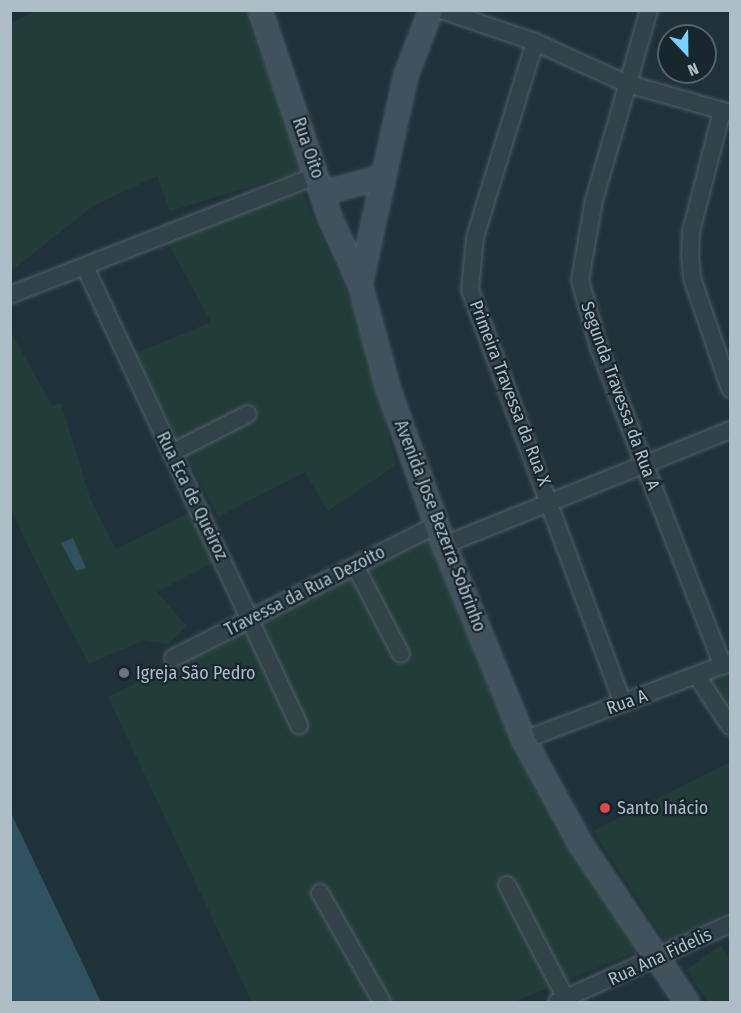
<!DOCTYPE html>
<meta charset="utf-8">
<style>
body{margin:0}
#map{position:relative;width:741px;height:1013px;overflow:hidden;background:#1f323a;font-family:"Fira Sans Condensed",sans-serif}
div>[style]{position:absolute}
.green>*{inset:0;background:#223d38}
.water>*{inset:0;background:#2f5160}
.roads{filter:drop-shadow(0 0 2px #506068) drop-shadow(0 0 2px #506068)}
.minor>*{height:16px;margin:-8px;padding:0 8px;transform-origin:8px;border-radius:8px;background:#33434a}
.secondary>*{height:22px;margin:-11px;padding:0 11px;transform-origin:11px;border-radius:11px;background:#40535d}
.dots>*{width:16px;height:16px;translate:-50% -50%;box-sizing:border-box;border:3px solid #18272e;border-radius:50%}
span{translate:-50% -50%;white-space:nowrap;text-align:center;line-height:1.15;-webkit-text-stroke:4.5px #18272e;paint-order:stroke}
.street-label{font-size:18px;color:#adbec7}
.poi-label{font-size:18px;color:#adbec7}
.left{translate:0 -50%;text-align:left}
.frame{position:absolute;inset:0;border:12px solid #adbec7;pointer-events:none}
.north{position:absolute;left:657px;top:24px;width:60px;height:60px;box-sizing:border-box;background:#18272e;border:2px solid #54636b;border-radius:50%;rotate:158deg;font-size:16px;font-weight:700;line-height:24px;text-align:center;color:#adbec7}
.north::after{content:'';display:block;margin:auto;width:21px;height:27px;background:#7ad1ff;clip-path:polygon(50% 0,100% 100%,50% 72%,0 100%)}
</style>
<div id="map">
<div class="green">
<div style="clip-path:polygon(35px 11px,244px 11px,305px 170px,170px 211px,157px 176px,93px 206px,11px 271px,11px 23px)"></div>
<div style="clip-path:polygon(302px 192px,361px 324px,396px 465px,328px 511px,305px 472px,218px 517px,134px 354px,211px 322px,165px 238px)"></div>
<div style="clip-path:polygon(10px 330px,52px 406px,61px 403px,90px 498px,116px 549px,191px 512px,214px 562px,157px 592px,187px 626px,168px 644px,144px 640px,89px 664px,49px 589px,11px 510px)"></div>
<div style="clip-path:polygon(426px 536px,497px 709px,577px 859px,638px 951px,514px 1002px,252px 1002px,108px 697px)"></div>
<div style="clip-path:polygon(730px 671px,730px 711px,709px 681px)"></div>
<div style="clip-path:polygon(730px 762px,730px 910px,666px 943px,593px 831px)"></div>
<div style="clip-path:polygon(721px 945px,730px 961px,730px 1002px,708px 1002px,686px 970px)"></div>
</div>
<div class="water">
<div style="clip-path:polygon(73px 538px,86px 568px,76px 571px,61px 543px)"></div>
<div style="clip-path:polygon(11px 813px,101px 1002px,11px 1002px)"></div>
</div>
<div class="roads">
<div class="minor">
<div style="left:441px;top:10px;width:99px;rotate:18.8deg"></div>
<div style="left:535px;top:42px;width:99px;rotate:24.5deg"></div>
<div style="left:625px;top:83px;width:109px;rotate:15.9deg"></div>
<div style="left:649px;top:10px;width:198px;rotate:106.1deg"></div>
<div style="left:594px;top:200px;width:81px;rotate:99.9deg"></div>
<div style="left:580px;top:280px;width:71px;rotate:74.4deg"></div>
<div style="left:599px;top:348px;width:341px;rotate:68.7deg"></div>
<div style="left:535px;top:42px;width:204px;rotate:107.1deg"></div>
<div style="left:475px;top:237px;width:53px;rotate:95.4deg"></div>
<div style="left:470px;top:290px;width:440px;rotate:69.7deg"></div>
<div style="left:722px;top:111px;width:125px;rotate:104.4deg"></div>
<div style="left:691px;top:232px;width:23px;rotate:92deg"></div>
<div style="left:690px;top:255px;width:23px;rotate:85deg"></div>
<div style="left:692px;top:278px;width:117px;rotate:71.1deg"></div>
<div style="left:85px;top:267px;width:506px;rotate:64.96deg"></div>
<div style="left:10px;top:295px;width:330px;rotate:-21.3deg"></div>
<div style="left:171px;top:453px;width:86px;rotate:-26.9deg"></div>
<div style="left:444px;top:545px;width:308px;rotate:-21.9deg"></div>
<div style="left:355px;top:566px;width:99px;rotate:62.4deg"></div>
<div style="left:173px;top:658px;width:297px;rotate:-26.8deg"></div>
<div style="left:697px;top:676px;width:60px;rotate:56.6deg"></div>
<div style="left:524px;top:740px;width:220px;rotate:-20.7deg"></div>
<div style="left:507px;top:885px;width:128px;rotate:62.6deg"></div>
<div style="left:320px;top:893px;width:125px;rotate:60.4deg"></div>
<div style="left:557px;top:1002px;width:190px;rotate:-24.3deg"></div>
</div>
<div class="secondary">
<div style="left:260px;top:10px;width:219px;rotate:71.4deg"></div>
<div style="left:330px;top:218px;width:72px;rotate:65.6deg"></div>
<div style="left:431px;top:10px;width:70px;rotate:111deg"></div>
<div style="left:406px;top:75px;width:214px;rotate:102.4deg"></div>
<div style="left:360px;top:284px;width:108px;rotate:74.9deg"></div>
<div style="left:388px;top:388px;width:167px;rotate:70.4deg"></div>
<div style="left:444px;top:545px;width:211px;rotate:67.7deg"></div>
<div style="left:524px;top:740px;width:119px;rotate:61.5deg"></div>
<div style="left:581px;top:845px;width:189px;rotate:56deg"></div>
<div style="left:323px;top:193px;width:61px;rotate:-15.2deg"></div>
</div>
</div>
<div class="dots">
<div style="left:124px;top:673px;background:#6b7280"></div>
<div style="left:605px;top:808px;background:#e0444e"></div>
</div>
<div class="street-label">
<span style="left:308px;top:148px;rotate:71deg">Rua Oito</span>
<span style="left:510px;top:393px;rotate:69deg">Primeira Travessa da Rua X</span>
<span style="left:620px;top:396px;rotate:70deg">Segunda Travessa da Rua A</span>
<span style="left:192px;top:496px;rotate:64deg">Rua Eca de Queiroz</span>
<span style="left:440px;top:526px;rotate:69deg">Avenida Jose Bezerra Sobrinho</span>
<span style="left:305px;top:591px;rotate:-27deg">Travessa da Rua Dezoito</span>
<span style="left:627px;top:702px;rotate:-20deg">Rua A</span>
<span style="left:660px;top:957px;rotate:-25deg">Rua Ana Fidelis</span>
</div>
<div class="poi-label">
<span class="left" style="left:136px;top:673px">Igreja São Pedro</span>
<span class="left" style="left:617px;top:808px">Santo Inácio</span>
</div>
<div class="frame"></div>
<div class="north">N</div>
</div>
